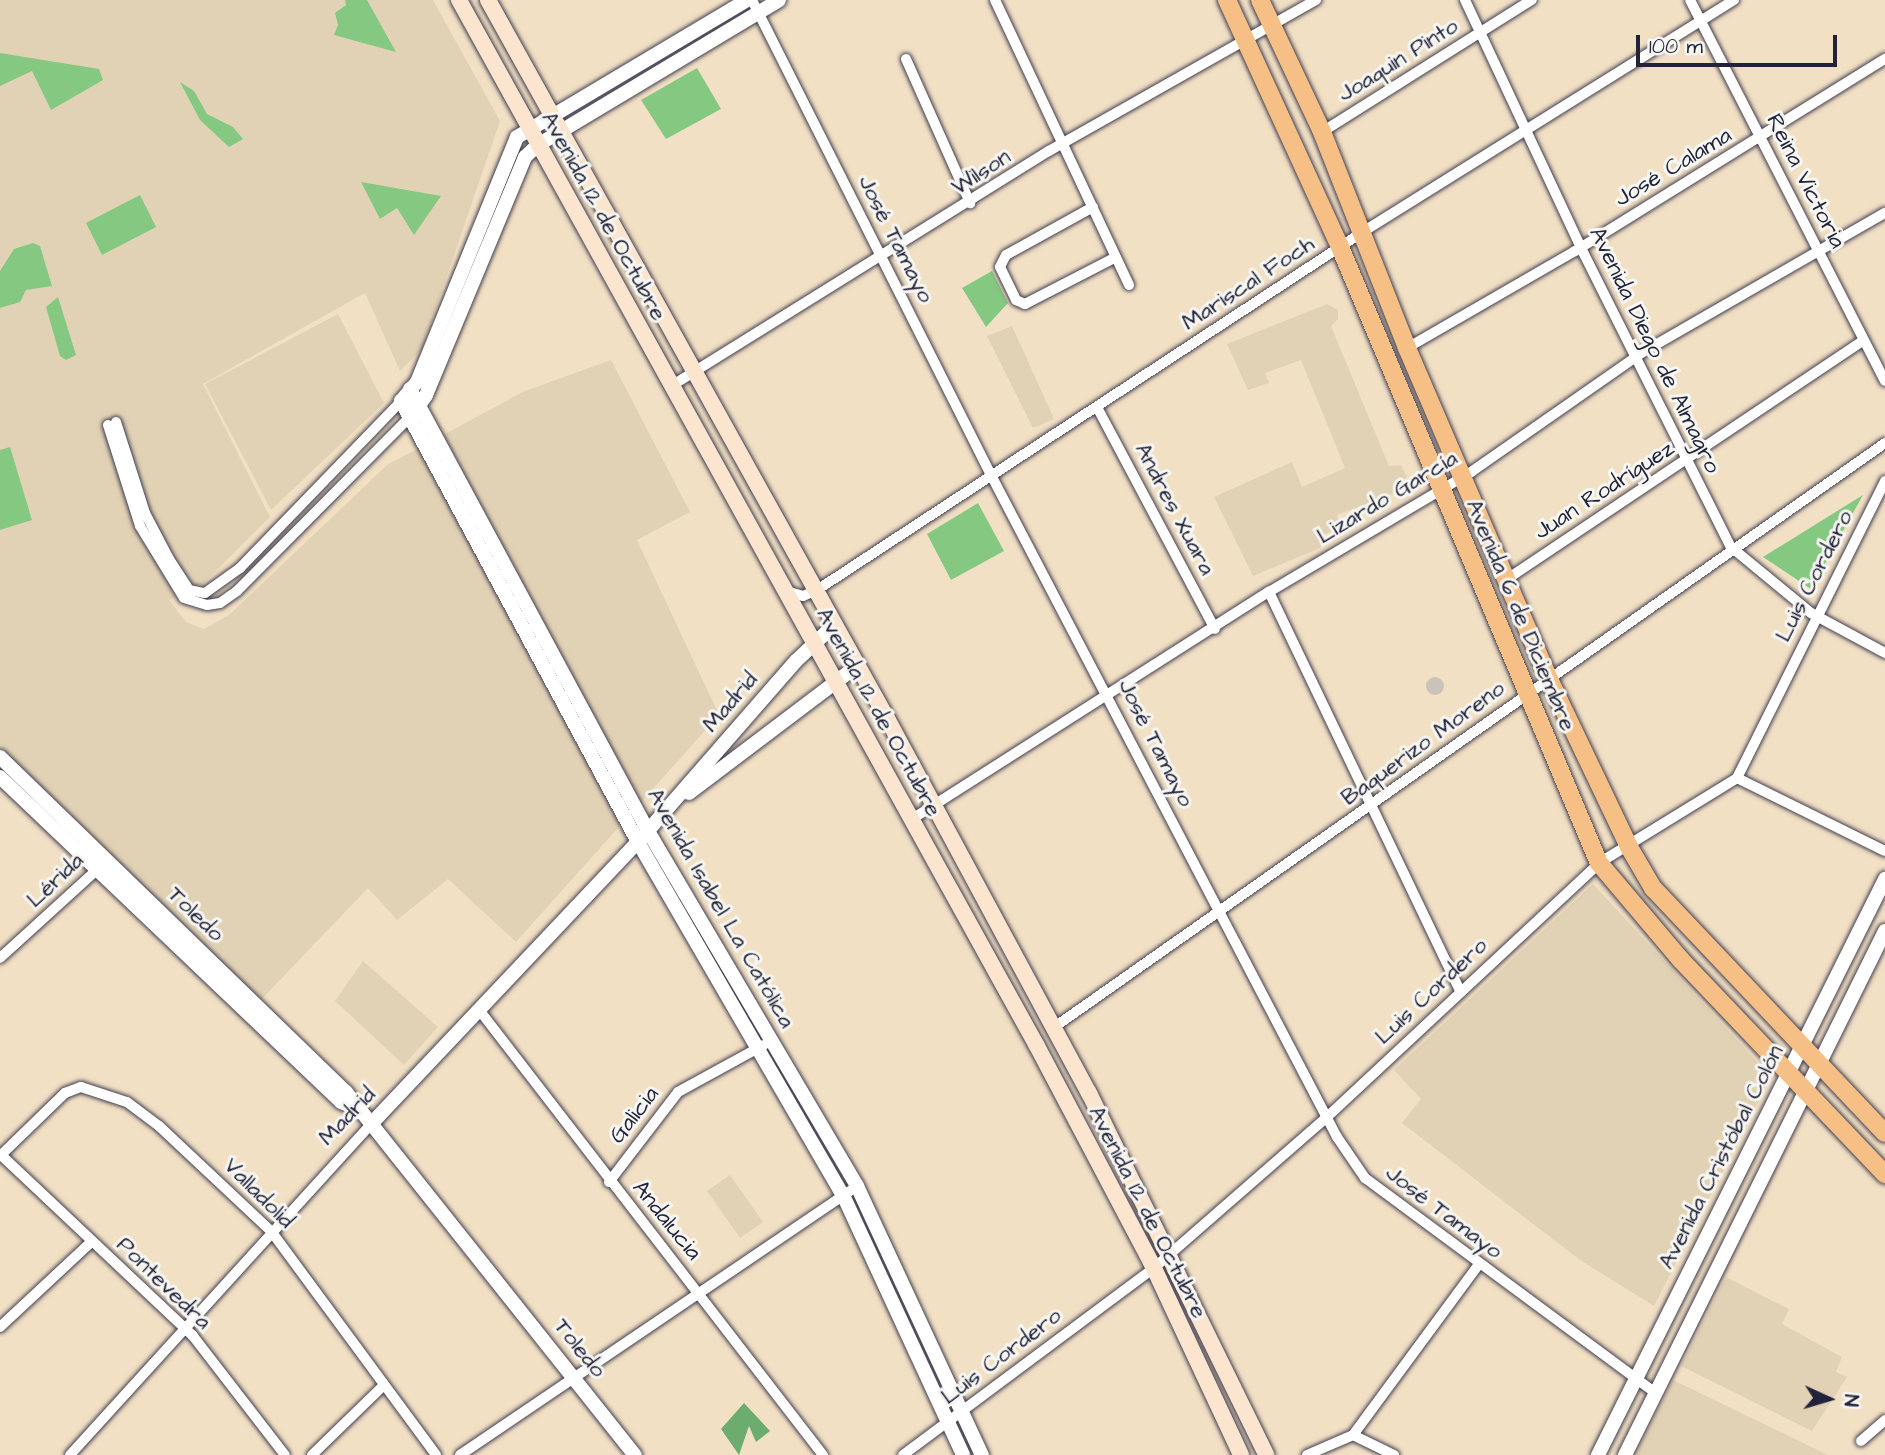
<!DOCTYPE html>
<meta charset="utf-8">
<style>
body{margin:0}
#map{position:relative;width:1885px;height:1455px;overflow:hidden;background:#f2e0c4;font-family:"Architects Daughter",sans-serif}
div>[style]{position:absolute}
.built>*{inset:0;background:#e2d2b5}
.industrial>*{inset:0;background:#cac3b8}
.round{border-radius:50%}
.green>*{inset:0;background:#85c881}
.forest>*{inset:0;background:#6cac6f}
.roads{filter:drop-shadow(0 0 2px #413e50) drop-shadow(0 0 2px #413e50)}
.minor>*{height:10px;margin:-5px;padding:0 5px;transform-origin:5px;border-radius:5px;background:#fff}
.tertiary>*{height:14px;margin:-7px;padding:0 7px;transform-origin:7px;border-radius:7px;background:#fff}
.secondary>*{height:16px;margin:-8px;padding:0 8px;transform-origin:8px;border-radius:8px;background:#fbe5cf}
.primary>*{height:18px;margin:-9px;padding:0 9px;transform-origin:9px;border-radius:9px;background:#f5bf86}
span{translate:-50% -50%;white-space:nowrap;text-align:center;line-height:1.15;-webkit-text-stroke:6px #f6f6f2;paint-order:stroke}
.street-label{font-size:23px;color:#22223b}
.north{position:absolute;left:1794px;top:1364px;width:70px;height:70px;-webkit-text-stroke:5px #f6f6f2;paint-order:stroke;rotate:94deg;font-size:19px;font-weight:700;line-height:28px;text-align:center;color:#22223b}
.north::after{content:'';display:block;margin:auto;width:24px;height:32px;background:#22223b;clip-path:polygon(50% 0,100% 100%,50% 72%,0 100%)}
.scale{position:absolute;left:1636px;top:35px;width:201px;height:32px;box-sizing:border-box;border:4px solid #22223b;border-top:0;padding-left:9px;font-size:21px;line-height:24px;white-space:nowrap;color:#22223b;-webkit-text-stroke:5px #f6f6f2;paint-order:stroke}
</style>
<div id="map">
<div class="built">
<div style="clip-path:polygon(0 0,433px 0,500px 121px,422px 349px,400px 371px,365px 293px,203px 384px,270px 517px,205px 582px,169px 600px,186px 622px,204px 629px,229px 615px,387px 465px,525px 391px,611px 360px,690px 512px,637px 540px,719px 715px,516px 942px,448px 879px,397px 920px,368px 888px,257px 1004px,0 752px)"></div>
<div style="clip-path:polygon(1327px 304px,1338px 310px,1338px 319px,1331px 326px,1389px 466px,1401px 465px,1407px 477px,1396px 485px,1400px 491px,1337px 515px,1342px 527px,1323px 535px,1327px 545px,1253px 576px,1214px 497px,1292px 462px,1302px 487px,1345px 468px,1301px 360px,1265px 373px,1269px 383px,1248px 390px,1227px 344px)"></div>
<div style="clip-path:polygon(338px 314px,384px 403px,271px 510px,205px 384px)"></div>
<div style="clip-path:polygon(1012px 326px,1054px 419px,1033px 428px,987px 336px)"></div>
<div style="clip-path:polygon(1593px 884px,1771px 1077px,1654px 1306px,1580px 1260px,1402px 1123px,1421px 1099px,1394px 1070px)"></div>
<div style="clip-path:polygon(363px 961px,438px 1027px,404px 1065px,335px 1001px)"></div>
<div style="clip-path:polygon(730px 1175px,763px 1222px,740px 1238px,707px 1191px)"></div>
<div style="clip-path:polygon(1726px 1277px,1789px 1309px,1782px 1324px,1842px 1357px,1836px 1372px,1847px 1377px,1812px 1431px,1681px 1366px)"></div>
<div style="clip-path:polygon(1673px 1380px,1828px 1455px,1635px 1455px)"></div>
</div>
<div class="industrial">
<div class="round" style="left:1426px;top:677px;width:18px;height:18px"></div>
</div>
<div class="green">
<div style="clip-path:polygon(345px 0,367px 0,396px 52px,334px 35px,338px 25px,335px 13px,346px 5px)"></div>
<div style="clip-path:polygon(0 53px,99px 69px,103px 80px,51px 110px,32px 71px,0 86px)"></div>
<div style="clip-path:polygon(697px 68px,721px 109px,666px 139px,641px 100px)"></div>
<div style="clip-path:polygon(180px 82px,194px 91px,207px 114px,233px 127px,243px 139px,229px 147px,200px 120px)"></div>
<div style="clip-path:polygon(361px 182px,441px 196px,414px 235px,397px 208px,380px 219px)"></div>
<div style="clip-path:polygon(140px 195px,156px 227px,102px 255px,86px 223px)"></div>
<div style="clip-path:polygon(33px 243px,40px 246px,52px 286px,26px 290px,20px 302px,0 308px,0 271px,14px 249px)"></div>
<div style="clip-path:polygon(992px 271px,1008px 303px,986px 327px,962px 288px)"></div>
<div style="clip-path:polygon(58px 297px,76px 355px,66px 360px,60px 356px,46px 307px)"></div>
<div style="clip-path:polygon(10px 447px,32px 520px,0 530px,0 450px)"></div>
<div style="clip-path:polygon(1863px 495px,1811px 589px,1763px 557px)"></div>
<div style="clip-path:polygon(978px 503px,1004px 551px,951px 580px,927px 534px)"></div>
</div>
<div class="forest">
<div style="clip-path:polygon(744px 1403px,770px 1431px,756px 1442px,749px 1426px,739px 1455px,721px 1429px)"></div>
</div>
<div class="roads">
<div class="minor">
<div style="left:752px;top:0;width:532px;rotate:63.29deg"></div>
<div style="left:991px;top:475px;width:747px;rotate:62.41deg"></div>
<div style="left:1337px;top:1137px;width:50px;rotate:55.7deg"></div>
<div style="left:1365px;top:1178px;width:362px;rotate:36.5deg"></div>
<div style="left:995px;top:0;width:315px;rotate:64.8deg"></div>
<div style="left:1465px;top:0;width:280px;rotate:64.9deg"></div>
<div style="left:1584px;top:254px;width:328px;rotate:63.4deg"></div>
<div style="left:1731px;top:547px;width:104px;rotate:39.5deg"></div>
<div style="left:1811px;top:613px;width:84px;rotate:28.4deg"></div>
<div style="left:1690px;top:0;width:428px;rotate:62.9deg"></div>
<div style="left:906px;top:59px;width:158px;rotate:66deg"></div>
<div style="left:1322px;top:132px;width:248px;rotate:-32.2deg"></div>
<div style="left:1093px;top:207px;width:99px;rotate:151.1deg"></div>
<div style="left:1006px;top:255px;width:13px;rotate:117deg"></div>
<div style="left:1000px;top:267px;width:37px;rotate:64deg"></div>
<div style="left:1016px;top:300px;width:10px;rotate:24deg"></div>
<div style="left:1025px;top:304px;width:102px;rotate:-27.3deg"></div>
<div style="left:1407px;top:348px;width:194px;rotate:-30deg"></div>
<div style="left:1575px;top:251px;width:365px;rotate:-31.8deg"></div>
<div style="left:671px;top:386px;width:445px;rotate:-31.9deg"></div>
<div style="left:1049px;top:151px;width:307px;rotate:-29.5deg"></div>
<div style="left:1098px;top:409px;width:249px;rotate:62deg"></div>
<div style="left:116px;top:422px;width:96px;rotate:72.3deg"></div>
<div style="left:145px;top:513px;width:52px;rotate:62.4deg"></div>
<div style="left:169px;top:559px;width:37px;rotate:57deg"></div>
<div style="left:189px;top:590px;width:16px;rotate:11deg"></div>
<div style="left:205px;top:593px;width:43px;rotate:-35.5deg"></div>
<div style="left:240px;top:568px;width:232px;rotate:-46deg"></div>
<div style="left:108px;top:425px;width:106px;rotate:72.4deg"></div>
<div style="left:140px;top:526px;width:84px;rotate:58.6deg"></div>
<div style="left:184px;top:598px;width:24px;rotate:17deg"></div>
<div style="left:207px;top:605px;width:13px;rotate:-9deg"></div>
<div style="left:220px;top:603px;width:21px;rotate:-35deg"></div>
<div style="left:237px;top:591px;width:245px;rotate:-45.2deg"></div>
<div style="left:1507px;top:579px;width:428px;rotate:-33.8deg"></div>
<div style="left:786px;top:591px;width:18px;rotate:16deg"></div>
<div style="left:803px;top:596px;width:15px;rotate:-23deg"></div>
<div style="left:817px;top:590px;width:651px;rotate:-33.27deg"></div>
<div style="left:1361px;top:233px;width:440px;rotate:-32deg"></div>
<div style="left:1269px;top:592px;width:442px;rotate:64.4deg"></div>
<div style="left:1737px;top:778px;width:165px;rotate:26.3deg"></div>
<div style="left:912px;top:819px;width:423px;rotate:-32.5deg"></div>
<div style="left:1269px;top:592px;width:235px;rotate:-30.7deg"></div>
<div style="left:1471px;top:472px;width:210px;rotate:-34.9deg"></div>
<div style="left:1643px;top:352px;width:279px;rotate:-29.9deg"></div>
<div style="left:0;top:958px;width:135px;rotate:-42.3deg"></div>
<div style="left:480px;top:1011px;width:561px;rotate:52.31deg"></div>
<div style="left:1053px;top:1028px;width:1017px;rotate:-35.11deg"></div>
<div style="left:0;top:1154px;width:265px;rotate:43.3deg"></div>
<div style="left:193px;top:1336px;width:150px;rotate:52.3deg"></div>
<div style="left:0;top:1156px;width:91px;rotate:-44.1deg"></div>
<div style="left:65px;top:1093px;width:17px;rotate:-21deg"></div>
<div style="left:81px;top:1087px;width:48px;rotate:18.1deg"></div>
<div style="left:127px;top:1102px;width:40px;rotate:37deg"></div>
<div style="left:159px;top:1126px;width:154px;rotate:43.2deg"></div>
<div style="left:271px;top:1231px;width:278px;rotate:53.6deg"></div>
<div style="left:609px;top:1182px;width:113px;rotate:-52.5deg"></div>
<div style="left:678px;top:1092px;width:98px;rotate:-28.7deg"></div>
<div style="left:0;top:1327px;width:125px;rotate:-43deg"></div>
<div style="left:1353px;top:1435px;width:46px;rotate:26deg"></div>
<div style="left:1861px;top:1441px;width:32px;rotate:-41deg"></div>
<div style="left:70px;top:1455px;width:447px;rotate:-47.7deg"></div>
<div style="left:312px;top:1455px;width:100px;rotate:-44.2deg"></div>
<div style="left:460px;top:1455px;width:480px;rotate:-34.1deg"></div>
<div style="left:903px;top:1455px;width:313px;rotate:-36.7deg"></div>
<div style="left:1154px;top:1268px;width:228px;rotate:-41.1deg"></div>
<div style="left:1326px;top:1118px;width:374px;rotate:-43deg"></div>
<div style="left:1599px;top:863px;width:162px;rotate:-31.6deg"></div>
<div style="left:1737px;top:778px;width:332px;rotate:-63.5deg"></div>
<div style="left:1307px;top:1455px;width:50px;rotate:-23.5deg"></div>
<div style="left:1353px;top:1435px;width:212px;rotate:-53.6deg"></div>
</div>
<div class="tertiary">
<div style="left:747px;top:0;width:268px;rotate:149.2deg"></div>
<div style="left:517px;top:137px;width:265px;rotate:112.2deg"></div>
<div style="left:417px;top:382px;width:25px;rotate:130deg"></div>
<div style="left:401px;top:401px;width:501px;rotate:61.75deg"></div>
<div style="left:638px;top:842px;width:408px;rotate:59.9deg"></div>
<div style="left:843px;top:1195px;width:286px;rotate:65.2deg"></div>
<div style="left:410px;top:389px;width:502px;rotate:61.7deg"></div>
<div style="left:648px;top:831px;width:412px;rotate:59.5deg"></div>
<div style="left:857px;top:1186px;width:297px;rotate:65.1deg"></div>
<div style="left:415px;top:411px;width:19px;rotate:-55deg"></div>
<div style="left:426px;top:395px;width:258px;rotate:-67.4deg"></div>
<div style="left:525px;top:157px;width:18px;rotate:-43deg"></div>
<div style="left:538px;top:145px;width:281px;rotate:-31deg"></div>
<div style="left:0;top:757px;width:482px;rotate:44.1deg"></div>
<div style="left:346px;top:1092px;width:464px;rotate:51.5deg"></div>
<div style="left:0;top:777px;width:471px;rotate:43.6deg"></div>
<div style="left:341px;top:1102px;width:16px;rotate:22deg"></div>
<div style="left:689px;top:793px;width:212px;rotate:-37.1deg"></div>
<div style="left:371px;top:1124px;width:388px;rotate:-46.6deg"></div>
<div style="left:638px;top:842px;width:240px;rotate:-48.9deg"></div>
<div style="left:796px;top:661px;width:54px;rotate:-43.5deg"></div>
<div style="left:1598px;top:1455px;width:644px;rotate:-63.51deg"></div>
<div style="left:1625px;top:1455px;width:585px;rotate:-63.61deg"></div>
</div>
<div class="secondary">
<div style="left:459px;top:0;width:1195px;rotate:61.08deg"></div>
<div style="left:1037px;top:1046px;width:246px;rotate:62.2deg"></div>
<div style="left:1152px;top:1264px;width:211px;rotate:65deg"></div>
<div style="left:488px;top:0;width:824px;rotate:60.95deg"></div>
<div style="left:888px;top:720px;width:424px;rotate:61.7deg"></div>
<div style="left:1089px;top:1093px;width:403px;rotate:63.9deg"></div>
</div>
<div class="primary">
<div style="left:1227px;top:0;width:272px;rotate:65.4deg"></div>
<div style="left:1340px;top:247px;width:668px;rotate:67.2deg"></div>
<div style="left:1599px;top:863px;width:127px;rotate:49.8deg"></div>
<div style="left:1681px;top:960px;width:296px;rotate:46.4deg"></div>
<div style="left:1260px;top:0;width:146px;rotate:64.8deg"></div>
<div style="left:1322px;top:132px;width:232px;rotate:68.5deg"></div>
<div style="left:1407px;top:348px;width:360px;rotate:66.8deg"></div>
<div style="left:1549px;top:679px;width:186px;rotate:64.5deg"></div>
<div style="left:1629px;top:847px;width:48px;rotate:59.7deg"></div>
<div style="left:1653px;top:888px;width:337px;rotate:46.6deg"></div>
</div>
</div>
<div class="street-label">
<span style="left:1398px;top:60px;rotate:-32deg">Joaquin Pinto</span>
<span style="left:1673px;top:167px;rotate:-31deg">José Calama</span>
<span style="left:981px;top:172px;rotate:-33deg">Wilson</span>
<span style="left:1806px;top:181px;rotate:63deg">Reina Victoria</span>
<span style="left:604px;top:216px;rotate:61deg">Avenida 12 de Octubre</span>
<span style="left:896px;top:239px;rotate:63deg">José Tamayo</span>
<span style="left:1248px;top:283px;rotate:-33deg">Mariscal Foch</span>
<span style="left:1655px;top:350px;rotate:64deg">Avenida Diego de Almagro</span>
<span style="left:1604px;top:490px;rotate:-33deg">Juan Rodríguez</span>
<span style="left:1387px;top:497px;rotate:-31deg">Lizardo García</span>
<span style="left:1175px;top:509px;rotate:62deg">Andres Xuara</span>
<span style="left:1814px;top:576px;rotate:-63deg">Luis Cordero</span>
<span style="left:1521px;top:615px;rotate:67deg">Avenida 6 de Diciembre</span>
<span style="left:730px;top:702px;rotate:-49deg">Madrid</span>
<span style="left:879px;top:712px;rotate:61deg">Avenida 12 de Octubre</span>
<span style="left:1156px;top:743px;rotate:63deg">José Tamayo</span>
<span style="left:1423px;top:743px;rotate:-36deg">Baquerizo Moreno</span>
<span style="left:55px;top:880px;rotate:-43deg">Lérida</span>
<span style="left:721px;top:908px;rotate:60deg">Avenida Isabel La Católica</span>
<span style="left:196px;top:914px;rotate:44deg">Toledo</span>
<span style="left:1431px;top:991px;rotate:-43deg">Luis Cordero</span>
<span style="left:634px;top:1115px;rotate:-52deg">Galicia</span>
<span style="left:347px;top:1116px;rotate:-46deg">Madrid</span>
<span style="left:1721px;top:1157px;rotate:-63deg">Avenida Cristóbal Colón</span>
<span style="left:259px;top:1193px;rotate:45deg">Valladolid</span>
<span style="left:1148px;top:1212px;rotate:63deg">Avenida 12 de Octubre</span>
<span style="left:1444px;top:1212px;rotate:37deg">José Tamayo</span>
<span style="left:667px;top:1220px;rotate:51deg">Andalucia</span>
<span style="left:164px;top:1283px;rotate:44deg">Pontevedra</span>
<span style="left:580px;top:1348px;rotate:51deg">Toledo</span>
<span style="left:1001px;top:1356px;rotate:-37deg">Luis Cordero</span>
</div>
<div class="north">N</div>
<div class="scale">100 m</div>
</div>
